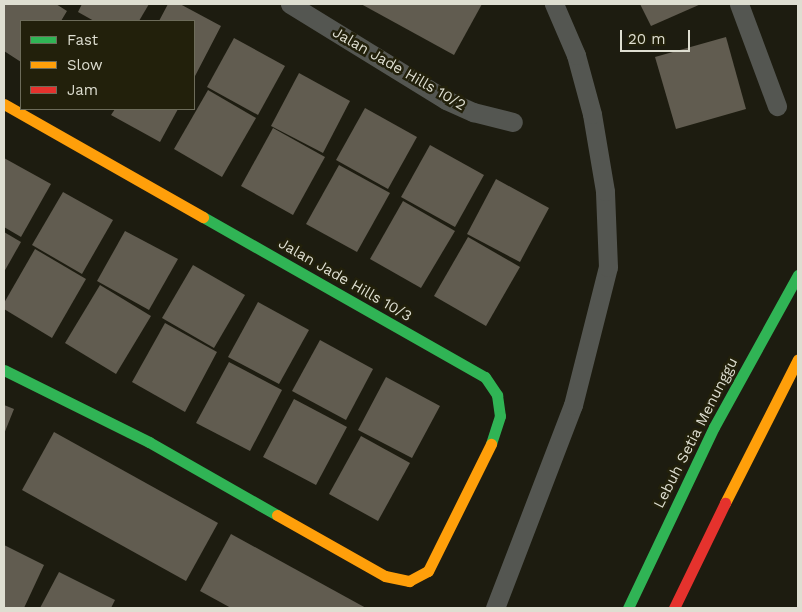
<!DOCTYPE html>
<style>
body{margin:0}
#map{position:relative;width:802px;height:612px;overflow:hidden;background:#1d1c10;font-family:"Work Sans",sans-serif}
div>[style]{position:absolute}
.building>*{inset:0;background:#615c50}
.street>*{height:19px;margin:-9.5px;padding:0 9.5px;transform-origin:9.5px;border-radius:9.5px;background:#545651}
.fast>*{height:11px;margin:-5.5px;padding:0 5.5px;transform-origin:5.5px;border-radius:5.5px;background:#30b455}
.slow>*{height:11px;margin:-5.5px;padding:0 5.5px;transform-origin:5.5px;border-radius:5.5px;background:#ff9f0a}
.jam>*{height:11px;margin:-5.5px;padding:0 5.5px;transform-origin:5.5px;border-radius:5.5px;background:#e5322d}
span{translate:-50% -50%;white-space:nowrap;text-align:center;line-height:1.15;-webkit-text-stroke:5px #22200b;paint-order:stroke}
.street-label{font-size:15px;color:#deded1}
.frame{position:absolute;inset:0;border:5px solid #deded1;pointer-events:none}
.legend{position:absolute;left:20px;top:20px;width:175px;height:90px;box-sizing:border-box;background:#22200b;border:1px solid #6d6c5a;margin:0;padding:6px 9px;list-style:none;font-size:15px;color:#deded1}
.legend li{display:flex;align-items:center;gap:10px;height:25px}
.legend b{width:25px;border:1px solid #6d6c5a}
.scale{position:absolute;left:620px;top:30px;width:70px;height:22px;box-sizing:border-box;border:2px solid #deded1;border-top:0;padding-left:6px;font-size:15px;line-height:18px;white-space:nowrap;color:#deded1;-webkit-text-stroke:4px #22200b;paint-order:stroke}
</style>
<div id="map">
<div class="building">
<div style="clip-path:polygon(4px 4px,56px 4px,67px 11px,61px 21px,21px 21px,21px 62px,4px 51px)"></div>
<div style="clip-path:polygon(82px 4px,149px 4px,139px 21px,94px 21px,78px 12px)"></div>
<div style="clip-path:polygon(168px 4px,180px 4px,221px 26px,194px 78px,194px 21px,159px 21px)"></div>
<div style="clip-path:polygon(361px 4px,482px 4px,454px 55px)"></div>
<div style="clip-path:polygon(640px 4px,701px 4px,651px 26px)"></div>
<div style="clip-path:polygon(726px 37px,746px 109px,676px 129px,655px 57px)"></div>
<div style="clip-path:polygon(234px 38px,285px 66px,258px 115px,207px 87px)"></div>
<div style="clip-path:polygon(299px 73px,350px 101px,323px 153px,271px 126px)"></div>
<div style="clip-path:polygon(208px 90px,256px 118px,222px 177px,174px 149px)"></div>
<div style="clip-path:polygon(365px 108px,417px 137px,388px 189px,336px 160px)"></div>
<div style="clip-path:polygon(115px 109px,178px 109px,160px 142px,111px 115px)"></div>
<div style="clip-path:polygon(273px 128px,325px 157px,293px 215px,241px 186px)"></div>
<div style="clip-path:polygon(430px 145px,484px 175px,455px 227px,401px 197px)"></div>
<div style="clip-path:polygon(4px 158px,51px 184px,21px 237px,4px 227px)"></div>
<div style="clip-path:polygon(339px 165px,390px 193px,357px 252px,306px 224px)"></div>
<div style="clip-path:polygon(496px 179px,549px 208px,520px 262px,467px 234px)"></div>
<div style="clip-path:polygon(63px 192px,113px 220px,82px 274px,32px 245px)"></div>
<div style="clip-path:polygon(403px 201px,455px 231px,421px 288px,370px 259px)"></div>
<div style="clip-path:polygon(125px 231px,178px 259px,149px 310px,97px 281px)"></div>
<div style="clip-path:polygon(4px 232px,21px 242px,4px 272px)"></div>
<div style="clip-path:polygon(468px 237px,520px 267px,486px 326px,434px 296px)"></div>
<div style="clip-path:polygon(35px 249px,86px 279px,52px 338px,4px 309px,4px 303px)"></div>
<div style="clip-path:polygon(193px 265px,245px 295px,214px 348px,162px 318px)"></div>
<div style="clip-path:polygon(100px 285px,151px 316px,116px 374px,65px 343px)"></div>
<div style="clip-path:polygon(258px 302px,309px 330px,279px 384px,228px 357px)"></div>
<div style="clip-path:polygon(165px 323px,217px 352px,185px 412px,132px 382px)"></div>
<div style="clip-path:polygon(320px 340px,373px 369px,346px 420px,292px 391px)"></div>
<div style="clip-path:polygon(229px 362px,282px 390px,250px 451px,196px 423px)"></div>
<div style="clip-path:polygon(386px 377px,440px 406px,412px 458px,358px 430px)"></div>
<div style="clip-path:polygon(294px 399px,347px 427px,316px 485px,263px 457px)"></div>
<div style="clip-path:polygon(4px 405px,14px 409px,4px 434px)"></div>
<div style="clip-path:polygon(54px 432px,218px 523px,186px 581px,22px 490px)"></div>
<div style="clip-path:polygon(361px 436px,410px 463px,378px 521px,329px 494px)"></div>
<div style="clip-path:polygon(231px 534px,366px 608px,231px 608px,200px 591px)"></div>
<div style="clip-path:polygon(4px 545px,44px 565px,24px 608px,4px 608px)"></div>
<div style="clip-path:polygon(59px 572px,115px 600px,111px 608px,40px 608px)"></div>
</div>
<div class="street">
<div style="left:290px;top:4px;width:183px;rotate:31.6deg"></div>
<div style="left:446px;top:100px;width:30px;rotate:24deg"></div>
<div style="left:473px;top:112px;width:41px;rotate:14deg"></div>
<div style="left:739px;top:4px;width:109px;rotate:69.6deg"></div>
<div style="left:495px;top:608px;width:217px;rotate:-69deg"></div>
<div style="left:573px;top:405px;width:142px;rotate:-75.8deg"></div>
<div style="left:608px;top:267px;width:76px;rotate:-92.3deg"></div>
<div style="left:605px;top:191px;width:78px;rotate:-99.6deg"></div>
<div style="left:592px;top:114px;width:61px;rotate:-105.2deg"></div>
<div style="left:576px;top:55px;width:56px;rotate:-113.3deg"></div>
</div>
<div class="fast">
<div style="left:203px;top:217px;width:324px;rotate:29.6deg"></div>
<div style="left:485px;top:377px;width:22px;rotate:56deg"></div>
<div style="left:497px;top:395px;width:21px;rotate:82deg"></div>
<div style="left:500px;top:416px;width:29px;rotate:108deg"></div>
<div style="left:4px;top:370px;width:162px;rotate:26.4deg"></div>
<div style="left:149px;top:442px;width:147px;rotate:29.7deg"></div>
<div style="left:628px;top:608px;width:200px;rotate:-64.6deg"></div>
<div style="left:714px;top:427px;width:174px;rotate:-61.1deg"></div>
</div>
<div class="slow">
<div style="left:4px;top:104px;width:229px;rotate:29.6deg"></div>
<div style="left:725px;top:503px;width:161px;rotate:-63.1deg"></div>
<div style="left:277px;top:515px;width:124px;rotate:29.5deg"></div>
<div style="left:385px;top:576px;width:25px;rotate:12deg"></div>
<div style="left:409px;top:581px;width:21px;rotate:-28deg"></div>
<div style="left:428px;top:571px;width:142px;rotate:-63.6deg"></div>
</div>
<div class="jam">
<div style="left:674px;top:608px;width:117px;rotate:-64.1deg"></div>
</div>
<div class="street-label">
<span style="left:399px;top:69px;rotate:30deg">Jalan Jade Hills 10/2</span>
<span style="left:345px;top:280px;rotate:30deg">Jalan Jade Hills 10/3</span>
<span style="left:696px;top:433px;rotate:-63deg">Lebuh Setia Menunggu</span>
</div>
<div class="frame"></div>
<ul class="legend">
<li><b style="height:6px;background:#30b455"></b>Fast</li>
<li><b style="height:6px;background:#ff9f0a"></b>Slow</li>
<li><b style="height:6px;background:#e5322d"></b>Jam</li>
</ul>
<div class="scale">20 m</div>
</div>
